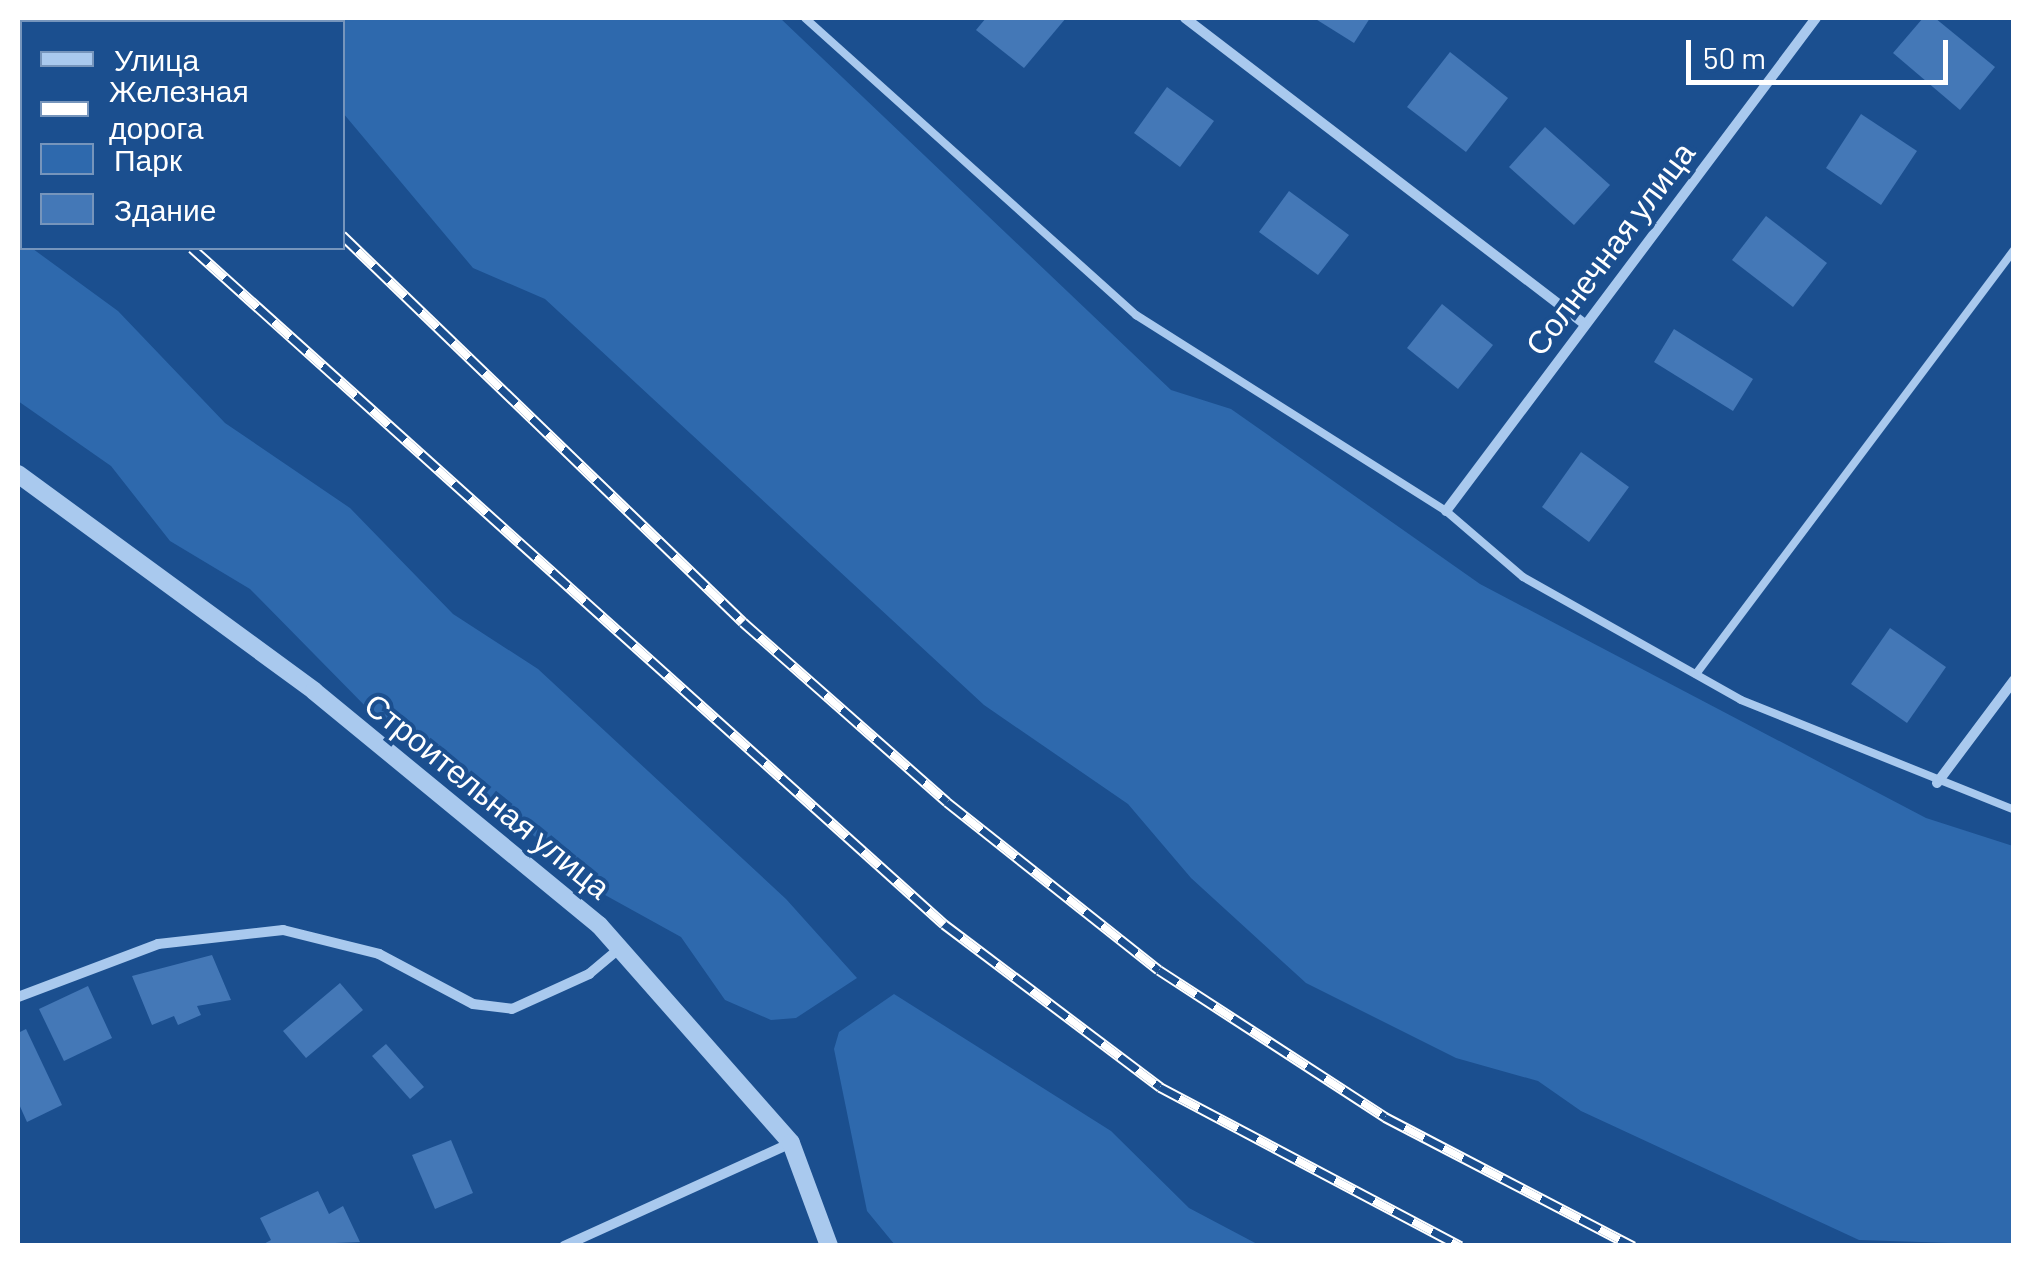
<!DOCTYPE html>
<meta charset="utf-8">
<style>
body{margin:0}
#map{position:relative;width:2031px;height:1263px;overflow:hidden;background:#1b4f8f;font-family:Barlow,sans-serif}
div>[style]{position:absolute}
.green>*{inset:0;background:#2e69ad}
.building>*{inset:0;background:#4478b7}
.service>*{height:8px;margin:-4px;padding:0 4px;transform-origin:4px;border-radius:4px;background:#a9c9ee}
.minor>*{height:10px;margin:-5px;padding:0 5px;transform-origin:5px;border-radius:5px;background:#a9c9ee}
.tertiary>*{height:18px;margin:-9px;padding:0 9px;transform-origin:9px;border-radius:9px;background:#a9c9ee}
.rail>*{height:11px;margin-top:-5.5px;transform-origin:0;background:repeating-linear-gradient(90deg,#1b4f8f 0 22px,#fff 0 44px);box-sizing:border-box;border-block:2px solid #fff}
span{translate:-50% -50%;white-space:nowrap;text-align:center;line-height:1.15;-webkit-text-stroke:8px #1b4f8f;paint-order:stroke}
.street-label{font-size:32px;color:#fff}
.frame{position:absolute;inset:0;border:20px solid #fff;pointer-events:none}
.legend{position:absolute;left:20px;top:20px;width:325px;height:230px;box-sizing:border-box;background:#1b4f8f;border:2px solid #7695bc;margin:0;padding:12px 18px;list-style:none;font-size:30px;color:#fff}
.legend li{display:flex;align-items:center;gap:20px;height:50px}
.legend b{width:50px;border:2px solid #7695bc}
.scale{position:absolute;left:1686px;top:40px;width:262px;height:45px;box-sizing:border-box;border:5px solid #fff;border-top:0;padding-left:12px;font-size:30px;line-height:35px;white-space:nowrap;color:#fff;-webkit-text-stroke:8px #1b4f8f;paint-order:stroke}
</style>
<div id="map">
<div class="green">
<div style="clip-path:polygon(262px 18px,780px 18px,1171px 390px,1231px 409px,1480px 584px,1926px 818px,2013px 846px,2013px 1245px,1859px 1240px,1581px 1111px,1538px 1081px,1456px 1058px,1306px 983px,1191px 878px,1128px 804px,984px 705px,545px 299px,473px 268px,343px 113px,342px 22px)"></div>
<div style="clip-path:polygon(18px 238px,118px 311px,225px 423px,350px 508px,453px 614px,538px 669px,786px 899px,857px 978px,796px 1018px,771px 1020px,725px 1000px,681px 937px,596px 890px,417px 734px,373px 714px,250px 589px,170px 541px,111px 466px,18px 401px)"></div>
<div style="clip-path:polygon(894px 994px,1111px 1131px,1189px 1208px,1259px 1245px,895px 1245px,867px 1211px,834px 1049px,839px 1032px)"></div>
</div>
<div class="building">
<div style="clip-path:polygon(986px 18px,1066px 18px,1024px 68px,976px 30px)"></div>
<div style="clip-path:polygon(1314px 18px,1370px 18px,1354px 43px)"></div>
<div style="clip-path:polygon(1923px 18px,1935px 18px,1995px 67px,1960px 110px,1893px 53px)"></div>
<div style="clip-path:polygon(1450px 52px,1508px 98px,1466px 152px,1407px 107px)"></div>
<div style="clip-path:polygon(1167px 87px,1214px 121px,1180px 167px,1134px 133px)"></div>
<div style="clip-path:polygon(1861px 114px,1917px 151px,1881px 205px,1826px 168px)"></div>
<div style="clip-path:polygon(1545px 127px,1610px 185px,1574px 225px,1509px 167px)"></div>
<div style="clip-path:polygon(1289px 191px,1349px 235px,1318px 275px,1259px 232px)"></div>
<div style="clip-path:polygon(1766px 216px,1827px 263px,1793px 307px,1732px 260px)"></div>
<div style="clip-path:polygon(1442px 304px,1493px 345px,1458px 389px,1407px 348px)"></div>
<div style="clip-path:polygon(1674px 329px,1753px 379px,1733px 411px,1654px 362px)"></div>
<div style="clip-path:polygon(1581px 452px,1629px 487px,1589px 542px,1542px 507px)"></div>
<div style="clip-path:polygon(1890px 628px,1946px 667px,1907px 723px,1851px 684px)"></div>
<div style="clip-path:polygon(212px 955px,231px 1000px,197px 1006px,201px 1015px,178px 1025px,174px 1016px,152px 1025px,132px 976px)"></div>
<div style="clip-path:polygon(340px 983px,363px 1010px,306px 1058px,283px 1031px)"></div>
<div style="clip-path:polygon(88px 986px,112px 1038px,64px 1061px,39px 1009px)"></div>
<div style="clip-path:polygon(26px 1029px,62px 1105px,27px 1122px,18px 1102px,18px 1033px)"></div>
<div style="clip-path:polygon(386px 1044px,424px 1087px,410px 1099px,372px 1056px)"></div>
<div style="clip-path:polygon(451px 1140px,473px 1193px,435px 1209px,412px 1155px)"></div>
<div style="clip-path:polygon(318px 1191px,329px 1214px,343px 1206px,360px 1242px,260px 1246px,271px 1240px,260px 1218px)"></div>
</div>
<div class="service">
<div style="left:805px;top:18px;width:445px;rotate:41.9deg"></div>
<div style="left:1136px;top:315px;width:367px;rotate:32.3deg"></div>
<div style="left:1446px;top:511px;width:101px;rotate:40.6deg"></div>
<div style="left:1523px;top:577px;width:250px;rotate:29.4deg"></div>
<div style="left:1741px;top:700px;width:294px;rotate:21.9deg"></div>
<div style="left:1696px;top:674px;width:530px;rotate:-53.13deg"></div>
</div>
<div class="minor">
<div style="left:1185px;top:18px;width:500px;rotate:37.44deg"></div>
<div style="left:1446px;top:511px;width:616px;rotate:-53.11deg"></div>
<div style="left:1937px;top:783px;width:129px;rotate:-53.2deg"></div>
<div style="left:18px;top:997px;width:150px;rotate:-20.7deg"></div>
<div style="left:158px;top:944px;width:126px;rotate:-6.4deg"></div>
<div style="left:283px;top:930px;width:99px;rotate:14deg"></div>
<div style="left:379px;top:954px;width:106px;rotate:28deg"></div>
<div style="left:473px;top:1004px;width:39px;rotate:7deg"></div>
<div style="left:512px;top:1009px;width:85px;rotate:-24.4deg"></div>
<div style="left:589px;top:974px;width:40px;rotate:-40deg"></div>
<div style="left:564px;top:1246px;width:249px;rotate:-24.4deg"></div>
</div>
<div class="tertiary">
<div style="left:18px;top:474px;width:367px;rotate:36.2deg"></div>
<div style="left:314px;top:691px;width:369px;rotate:39.4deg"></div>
<div style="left:599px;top:925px;width:290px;rotate:48.6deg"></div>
<div style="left:791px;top:1143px;width:110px;rotate:69.7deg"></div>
</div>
<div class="rail">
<div style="left:89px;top:18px;width:7px;rotate:34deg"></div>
<div style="left:18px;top:103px;width:5px;rotate:37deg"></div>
<div style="left:342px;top:235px;width:557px;rotate:43.98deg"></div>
<div style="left:743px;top:622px;width:272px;rotate:41.4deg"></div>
<div style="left:947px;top:802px;width:270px;rotate:38.4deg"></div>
<div style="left:1159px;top:970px;width:270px;rotate:33deg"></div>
<div style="left:1385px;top:1117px;width:280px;rotate:27.5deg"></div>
<div style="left:192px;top:248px;width:1011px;rotate:41.95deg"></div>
<div style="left:944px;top:924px;width:271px;rotate:37deg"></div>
<div style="left:1160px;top:1087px;width:340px;rotate:27.9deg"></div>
</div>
<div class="street-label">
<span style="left:1609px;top:248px;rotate:-53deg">Солнечная улица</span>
<span style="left:488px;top:795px;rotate:39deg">Строительная улица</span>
</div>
<div class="frame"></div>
<ul class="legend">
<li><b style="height:12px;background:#a9c9ee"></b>Улица</li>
<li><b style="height:12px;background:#fff"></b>Железная дорога</li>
<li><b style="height:28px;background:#2e69ad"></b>Парк</li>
<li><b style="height:28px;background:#4478b7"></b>Здание</li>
</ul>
<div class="scale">50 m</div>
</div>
